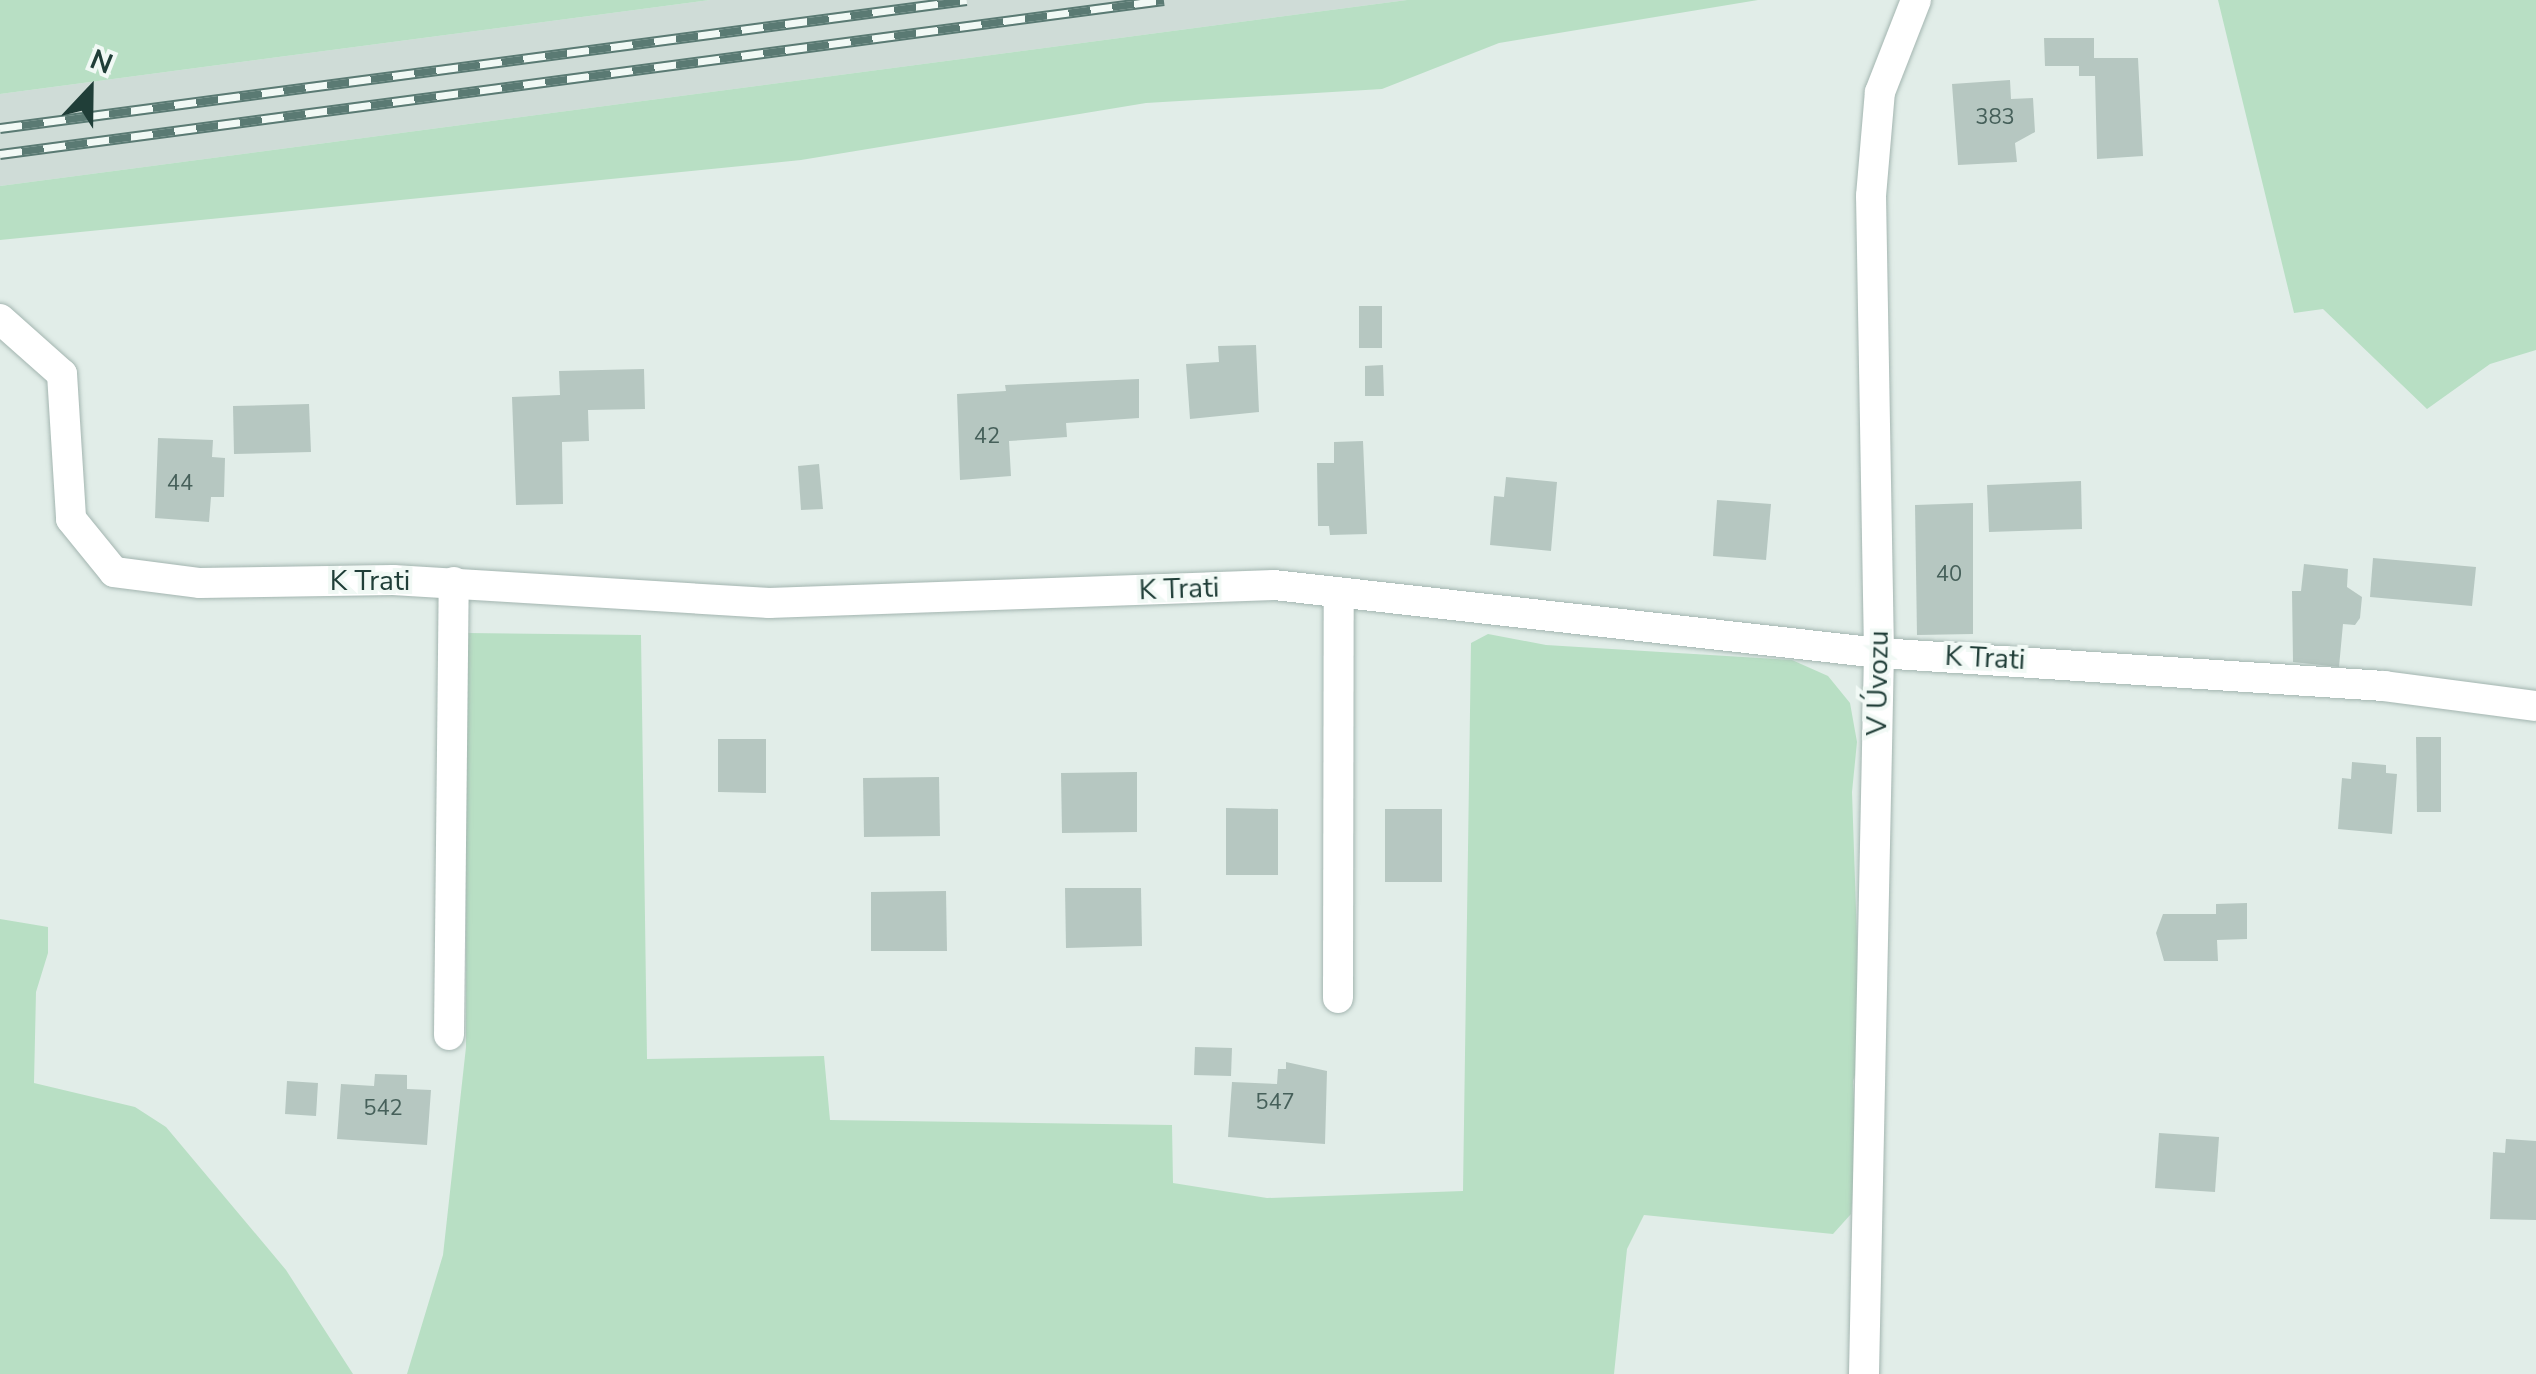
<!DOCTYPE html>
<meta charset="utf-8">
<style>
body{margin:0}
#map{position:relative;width:2536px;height:1374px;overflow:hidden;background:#e1ede8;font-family:"Nunito Sans",sans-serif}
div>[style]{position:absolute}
.built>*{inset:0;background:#cfdcd7}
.green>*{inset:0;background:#b8dfc4}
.building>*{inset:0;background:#b6c7c1}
.roads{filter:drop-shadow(0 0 2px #a3b5b0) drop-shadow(0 0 2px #a3b5b0)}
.minor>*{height:30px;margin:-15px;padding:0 15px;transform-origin:15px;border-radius:15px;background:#fff}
.rail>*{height:11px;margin-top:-5.5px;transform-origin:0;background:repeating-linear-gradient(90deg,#f1f9f5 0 22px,#5a7a73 0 44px);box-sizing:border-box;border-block:2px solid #5a7a73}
span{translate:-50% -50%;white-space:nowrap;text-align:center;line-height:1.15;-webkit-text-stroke:8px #f1f9f5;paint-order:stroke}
.number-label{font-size:22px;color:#46605a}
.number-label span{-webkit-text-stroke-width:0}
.street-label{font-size:28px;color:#203e38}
.north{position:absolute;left:40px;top:40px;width:100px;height:100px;-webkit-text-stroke:8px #f1f9f5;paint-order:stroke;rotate:22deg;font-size:28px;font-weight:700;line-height:40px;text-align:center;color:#203e38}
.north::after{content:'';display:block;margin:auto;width:35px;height:45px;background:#203e38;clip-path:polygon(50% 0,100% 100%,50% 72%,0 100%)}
</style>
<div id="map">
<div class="built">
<div style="clip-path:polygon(710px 0,1407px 0,0 186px,0 94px)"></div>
</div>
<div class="green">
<div style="clip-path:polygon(0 0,710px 0,0 94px)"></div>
<div style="clip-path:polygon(1407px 0,1758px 0,1499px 43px,1382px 89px,1146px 103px,801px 160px,0 240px,0 186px)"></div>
<div style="clip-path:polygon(2218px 0,2536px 0,2536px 350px,2490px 364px,2427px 409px,2323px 309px,2294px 313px)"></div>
<div style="clip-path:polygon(466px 633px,641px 635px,647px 1059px,824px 1056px,830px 1120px,1172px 1125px,1173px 1183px,1267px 1198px,1463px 1191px,1471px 643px,1488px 634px,1546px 645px,1792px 660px,1828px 676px,1850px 703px,1857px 742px,1852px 792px,1861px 1057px,1853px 1081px,1857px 1153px,1851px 1214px,1833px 1234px,1644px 1215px,1627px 1249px,1614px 1374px,407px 1374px,443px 1255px,466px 1047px)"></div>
<div style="clip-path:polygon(0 919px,48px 927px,48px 953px,36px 992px,34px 1083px,135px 1107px,166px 1127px,286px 1270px,353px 1374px,0 1374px)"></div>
</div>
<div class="building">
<div style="clip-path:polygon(2044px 38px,2094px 38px,2094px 58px,2138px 58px,2143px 156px,2097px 159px,2095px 76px,2079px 76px,2079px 66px,2045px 66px)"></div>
<div style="clip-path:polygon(2010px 80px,2011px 99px,2033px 98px,2035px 132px,2015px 143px,2017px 162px,1958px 165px,1952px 84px)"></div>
<div style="clip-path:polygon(1359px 306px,1382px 306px,1382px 348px,1359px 348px)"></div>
<div style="clip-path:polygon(1256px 345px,1259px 412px,1190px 419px,1186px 364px,1219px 362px,1218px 346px)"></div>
<div style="clip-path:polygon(1383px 365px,1384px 396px,1365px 396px,1365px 366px)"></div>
<div style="clip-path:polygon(644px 369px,645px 409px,588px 410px,589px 441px,562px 442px,563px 504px,516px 505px,512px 397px,560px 395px,559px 371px)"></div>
<div style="clip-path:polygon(1139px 379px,1139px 418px,1066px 423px,1067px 437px,1009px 441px,1011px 476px,960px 480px,957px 394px,1006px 391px,1005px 385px)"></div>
<div style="clip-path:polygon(309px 404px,311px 452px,234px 454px,233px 406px)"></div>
<div style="clip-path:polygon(158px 438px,213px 440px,212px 457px,225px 458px,224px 497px,211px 497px,209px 522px,155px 518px)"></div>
<div style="clip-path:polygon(1363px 441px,1367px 534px,1330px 535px,1329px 526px,1318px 526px,1317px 463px,1334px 463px,1334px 442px)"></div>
<div style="clip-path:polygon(819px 464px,823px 509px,801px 510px,798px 466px)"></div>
<div style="clip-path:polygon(1506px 477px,1557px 482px,1551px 551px,1490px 545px,1494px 496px,1504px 497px)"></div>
<div style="clip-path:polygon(2081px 481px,2082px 529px,1989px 532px,1987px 485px)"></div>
<div style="clip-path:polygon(1717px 500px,1771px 504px,1766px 560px,1713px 556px)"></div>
<div style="clip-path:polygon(1973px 503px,1973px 634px,1917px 635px,1915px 505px)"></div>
<div style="clip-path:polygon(2373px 558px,2476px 567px,2472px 606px,2370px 597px)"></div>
<div style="clip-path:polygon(2304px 564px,2348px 569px,2347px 587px,2362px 597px,2360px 618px,2355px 625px,2343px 624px,2339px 667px,2293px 662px,2292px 591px,2301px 591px)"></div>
<div style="clip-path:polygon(2416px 737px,2441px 737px,2441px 812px,2417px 812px)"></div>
<div style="clip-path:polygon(718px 739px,766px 739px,766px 793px,718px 792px)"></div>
<div style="clip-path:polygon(2352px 762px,2386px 765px,2386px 773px,2397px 774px,2392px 834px,2338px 829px,2342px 778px,2351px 779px)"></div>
<div style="clip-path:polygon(1137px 772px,1137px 832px,1062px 833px,1061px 773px)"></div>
<div style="clip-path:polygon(939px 777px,940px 836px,864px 837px,863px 778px)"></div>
<div style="clip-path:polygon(1226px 808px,1278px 809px,1278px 875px,1226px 875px)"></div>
<div style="clip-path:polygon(1385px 809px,1442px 809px,1442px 882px,1385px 882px)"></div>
<div style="clip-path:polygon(1065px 888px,1141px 888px,1142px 946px,1066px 948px)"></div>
<div style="clip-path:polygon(946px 891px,947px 951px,871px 951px,871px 892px)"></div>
<div style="clip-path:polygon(2247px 903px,2247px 939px,2217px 940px,2218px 961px,2164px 961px,2156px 933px,2163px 914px,2216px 914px,2216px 904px)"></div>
<div style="clip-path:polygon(1195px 1047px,1232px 1048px,1231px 1076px,1194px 1075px)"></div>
<div style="clip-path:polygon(1286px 1062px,1327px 1071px,1325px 1144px,1228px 1137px,1232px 1082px,1277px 1084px,1278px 1069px,1286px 1069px)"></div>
<div style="clip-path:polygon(375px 1074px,407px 1075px,407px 1089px,431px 1090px,427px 1145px,337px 1139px,341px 1084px,374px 1086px)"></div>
<div style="clip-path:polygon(287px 1081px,318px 1083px,316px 1116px,285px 1114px)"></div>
<div style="clip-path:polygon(2159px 1133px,2219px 1137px,2215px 1192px,2155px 1188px)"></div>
<div style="clip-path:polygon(2506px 1139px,2536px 1141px,2536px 1220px,2490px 1219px,2493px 1152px,2505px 1153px)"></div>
</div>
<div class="roads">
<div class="minor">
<div style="left:0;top:319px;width:83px;rotate:41.6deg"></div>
<div style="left:62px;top:374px;width:145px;rotate:86.4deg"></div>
<div style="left:71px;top:519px;width:68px;rotate:50.9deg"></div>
<div style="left:114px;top:572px;width:87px;rotate:7.3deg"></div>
<div style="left:200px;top:583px;width:193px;rotate:-0.9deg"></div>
<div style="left:393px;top:580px;width:377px;rotate:3.5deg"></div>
<div style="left:769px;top:603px;width:505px;rotate:-2.04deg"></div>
<div style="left:1274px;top:585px;width:609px;rotate:6.41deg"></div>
<div style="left:1879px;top:653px;width:506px;rotate:3.74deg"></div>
<div style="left:2384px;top:686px;width:153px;rotate:7.5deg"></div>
<div style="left:1338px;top:998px;width:403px;rotate:-89.9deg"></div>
<div style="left:449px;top:1035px;width:453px;rotate:-89.4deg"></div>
<div style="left:1864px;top:1374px;width:721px;rotate:-88.81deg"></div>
<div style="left:1879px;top:653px;width:457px;rotate:-91deg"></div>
<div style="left:1871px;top:196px;width:104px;rotate:-85.1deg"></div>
<div style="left:1880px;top:92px;width:99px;rotate:-68.6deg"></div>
</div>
</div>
<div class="rail">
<div style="left:0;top:128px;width:975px;rotate:-7.54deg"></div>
<div style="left:0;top:154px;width:1174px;rotate:-7.54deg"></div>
</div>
<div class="number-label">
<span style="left:1995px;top:118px">383</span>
<span style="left:987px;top:437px">42</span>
<span style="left:180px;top:484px">44</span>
<span style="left:1949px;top:575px">40</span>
<span style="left:1275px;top:1103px">547</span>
<span style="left:383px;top:1109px">542</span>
</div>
<div class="street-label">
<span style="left:370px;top:581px">K Trati</span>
<span style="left:1179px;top:589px;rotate:-2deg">K Trati</span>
<span style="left:1985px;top:658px;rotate:3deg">K Trati</span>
<span style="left:1878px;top:683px;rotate:-89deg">V Úvozu</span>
</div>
<div class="north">N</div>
</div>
